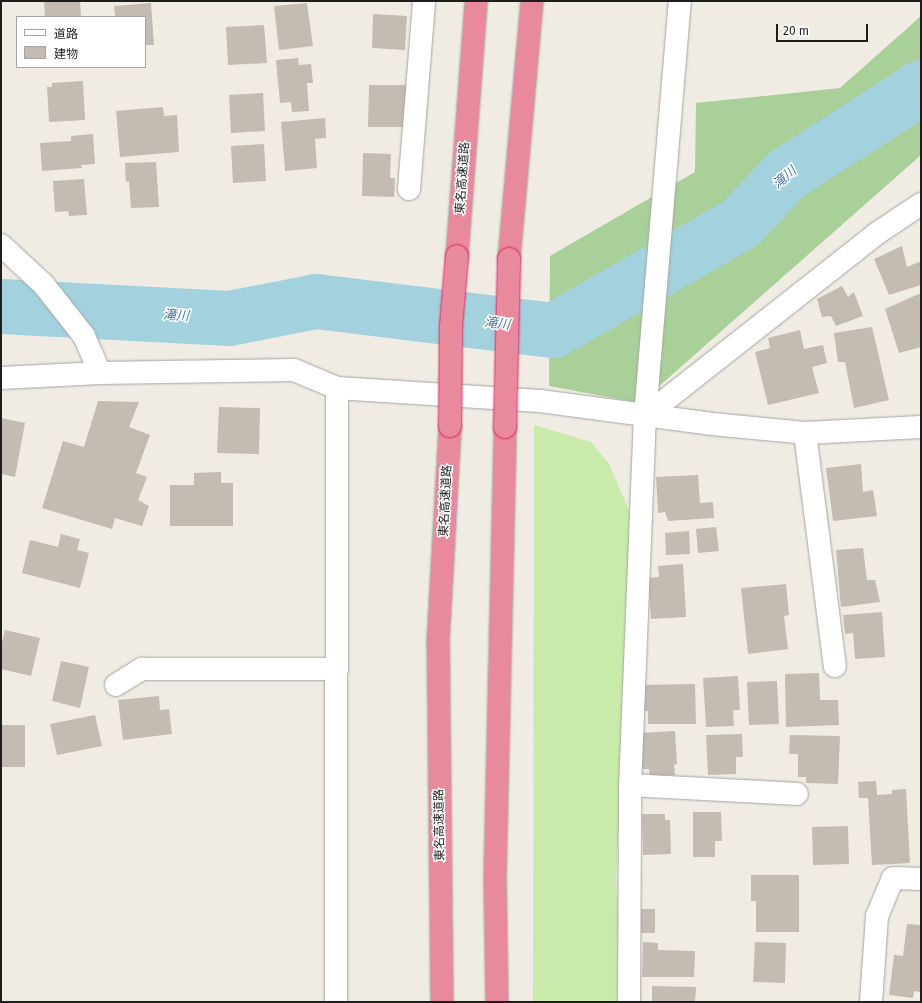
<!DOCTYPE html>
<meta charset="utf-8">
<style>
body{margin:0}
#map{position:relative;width:922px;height:1003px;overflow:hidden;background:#f0ece4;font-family:"Fira Sans","Noto Sans JP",sans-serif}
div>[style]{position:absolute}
.grass>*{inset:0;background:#c9eba9}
.forest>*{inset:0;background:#a8d098}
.river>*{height:55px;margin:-27.5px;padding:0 27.5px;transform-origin:27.5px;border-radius:27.5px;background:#a3d1de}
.building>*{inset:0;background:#c4bbb3}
.roads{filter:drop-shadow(0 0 1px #a5a5a5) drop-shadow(0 0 1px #a5a5a5)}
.minor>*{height:22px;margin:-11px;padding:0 11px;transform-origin:11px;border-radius:11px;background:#fff}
.highway>*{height:22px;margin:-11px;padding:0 11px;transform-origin:11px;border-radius:11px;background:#e98a9c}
.bridges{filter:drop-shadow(0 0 1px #df2061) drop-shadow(0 0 1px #df2061)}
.highway-bridge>*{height:22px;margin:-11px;padding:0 11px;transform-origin:11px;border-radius:11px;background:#e98a9c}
span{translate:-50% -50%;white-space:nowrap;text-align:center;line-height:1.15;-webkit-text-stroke:3px #fff;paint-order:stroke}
.street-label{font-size:12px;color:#1e1e1e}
.water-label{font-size:13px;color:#4577a9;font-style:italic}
.frame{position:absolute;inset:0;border:2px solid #1e1e1e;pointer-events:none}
.legend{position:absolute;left:16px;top:16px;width:130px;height:52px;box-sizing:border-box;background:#fff;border:1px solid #a5a5a5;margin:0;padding:5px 7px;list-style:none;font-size:12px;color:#1e1e1e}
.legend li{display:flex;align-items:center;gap:8px;height:20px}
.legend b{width:20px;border:1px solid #a5a5a5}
.scale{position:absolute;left:776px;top:24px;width:92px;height:18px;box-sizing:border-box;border:2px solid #1e1e1e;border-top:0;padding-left:5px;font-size:12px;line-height:14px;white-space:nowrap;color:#1e1e1e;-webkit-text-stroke:3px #fff;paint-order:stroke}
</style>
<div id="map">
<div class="grass">
<div style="clip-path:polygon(534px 425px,591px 442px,609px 464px,634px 522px,616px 881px,625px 1002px,533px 1002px)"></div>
</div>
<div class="forest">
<div style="clip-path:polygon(921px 16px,921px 155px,640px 403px,549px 386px,550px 256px,695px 172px,696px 103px,840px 88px)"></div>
</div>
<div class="river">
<div style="left:1px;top:306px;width:228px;rotate:3deg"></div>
<div style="left:229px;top:318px;width:89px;rotate:-11.1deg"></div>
<div style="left:316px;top:301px;width:239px;rotate:7deg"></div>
<div style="left:553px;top:330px;width:215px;rotate:-29.8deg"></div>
<div style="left:740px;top:223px;width:67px;rotate:-46.8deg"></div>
<div style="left:786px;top:174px;width:161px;rotate:-32.8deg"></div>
</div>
<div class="building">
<div style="clip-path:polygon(44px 1px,80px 1px,81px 17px,45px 17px)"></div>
<div style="clip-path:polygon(151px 3px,154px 45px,145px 45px,145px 17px,115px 17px,114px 6px)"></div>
<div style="clip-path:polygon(307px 3px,313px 46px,279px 50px,274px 6px)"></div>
<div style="clip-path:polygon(373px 14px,407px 16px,405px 50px,372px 48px)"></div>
<div style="clip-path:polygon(264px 25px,267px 63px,228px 65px,226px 27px)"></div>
<div style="clip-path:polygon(298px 58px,299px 65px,311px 64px,313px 83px,307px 83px,309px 111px,292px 112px,291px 102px,280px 103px,276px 60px)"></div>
<div style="clip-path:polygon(83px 81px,85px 120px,49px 122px,47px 87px,52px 87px,52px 83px)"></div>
<div style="clip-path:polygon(369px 85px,406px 85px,406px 127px,368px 127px)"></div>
<div style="clip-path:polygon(263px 93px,265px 131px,231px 133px,229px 95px)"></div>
<div style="clip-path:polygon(163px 107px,164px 116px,177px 115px,179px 152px,120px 157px,116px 111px)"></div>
<div style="clip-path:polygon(325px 118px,326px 138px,315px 139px,317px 168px,285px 171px,281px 122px)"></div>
<div style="clip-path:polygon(93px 134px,95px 164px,81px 165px,82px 168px,42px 171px,40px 143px,71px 141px,71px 136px)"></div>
<div style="clip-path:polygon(264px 144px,266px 181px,233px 183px,231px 146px)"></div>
<div style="clip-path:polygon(363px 153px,391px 154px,390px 178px,395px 178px,394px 197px,362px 196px)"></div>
<div style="clip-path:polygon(156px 162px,159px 207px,131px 208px,129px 181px,126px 182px,125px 163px)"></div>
<div style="clip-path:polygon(84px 179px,87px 215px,69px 216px,68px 211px,55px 212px,53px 181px)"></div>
<div style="clip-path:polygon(902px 246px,907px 267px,921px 261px,921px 285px,889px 295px,874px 259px)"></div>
<div style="clip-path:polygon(842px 286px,848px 297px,854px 292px,863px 316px,836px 326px,831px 316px,822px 317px,817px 299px)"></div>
<div style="clip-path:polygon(921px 293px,921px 347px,899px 353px,885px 309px)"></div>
<div style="clip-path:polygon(872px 327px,889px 400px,854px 408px,845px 362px,838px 362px,834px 333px)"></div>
<div style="clip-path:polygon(800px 330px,804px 349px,823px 345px,827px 363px,812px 367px,819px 393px,768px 405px,755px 352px,770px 348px,768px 338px)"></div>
<div style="clip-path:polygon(98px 401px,139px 402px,129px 427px,150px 435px,136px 473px,147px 477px,138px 500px,149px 506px,142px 526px,115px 518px,112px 529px,42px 508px,63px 441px,84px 447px)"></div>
<div style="clip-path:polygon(219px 407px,260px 408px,259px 454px,217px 453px)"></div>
<div style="clip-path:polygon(1px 418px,25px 423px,15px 477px,1px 474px)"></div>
<div style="clip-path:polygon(861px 464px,863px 492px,873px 490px,877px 516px,833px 521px,826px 468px)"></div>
<div style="clip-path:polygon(221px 472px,221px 483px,233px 483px,233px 526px,170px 526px,170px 485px,194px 485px,194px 473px)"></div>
<div style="clip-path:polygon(698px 475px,700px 503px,713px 502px,714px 518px,668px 521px,665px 512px,658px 513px,656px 477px)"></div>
<div style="clip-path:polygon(716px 527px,719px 551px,698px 553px,696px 529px)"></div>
<div style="clip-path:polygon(689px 531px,690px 554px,666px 555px,665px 533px)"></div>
<div style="clip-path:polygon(61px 534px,80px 539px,77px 550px,89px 553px,80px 588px,22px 573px,30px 540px,58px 547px)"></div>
<div style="clip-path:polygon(863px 548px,867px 580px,875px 580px,880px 602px,841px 607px,836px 550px)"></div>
<div style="clip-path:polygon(683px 564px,686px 617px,651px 619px,648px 578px,659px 577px,658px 566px)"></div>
<div style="clip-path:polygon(786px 584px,789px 615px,784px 616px,788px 649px,748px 654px,741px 588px)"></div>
<div style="clip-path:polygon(882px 612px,885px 657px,855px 659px,853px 633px,845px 634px,843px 615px)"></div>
<div style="clip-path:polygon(5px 630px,40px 638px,31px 676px,1px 669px,1px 647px)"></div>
<div style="clip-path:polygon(61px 661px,89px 667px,80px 708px,52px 701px)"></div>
<div style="clip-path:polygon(819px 673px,820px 700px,838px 700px,839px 725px,786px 727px,785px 674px)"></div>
<div style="clip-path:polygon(738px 676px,740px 710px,733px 710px,734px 726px,706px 727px,703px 678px)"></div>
<div style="clip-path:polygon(777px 681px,779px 724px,749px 725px,747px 682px)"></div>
<div style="clip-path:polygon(695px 684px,696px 724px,648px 724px,648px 711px,639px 711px,638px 685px)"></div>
<div style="clip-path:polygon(159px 696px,160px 710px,169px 709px,172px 734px,123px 740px,118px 700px)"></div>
<div style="clip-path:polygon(95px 715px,102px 746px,57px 755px,50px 724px)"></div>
<div style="clip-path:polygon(1px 725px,25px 725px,25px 767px,1px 767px)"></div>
<div style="clip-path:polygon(675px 731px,677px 764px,674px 765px,675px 775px,650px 777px,649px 769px,640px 769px,638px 733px)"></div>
<div style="clip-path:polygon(742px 734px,743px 757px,736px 757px,736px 774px,708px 775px,706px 735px)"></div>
<div style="clip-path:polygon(790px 735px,840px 736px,838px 784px,806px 783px,806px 777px,798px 777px,798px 754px,789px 754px)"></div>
<div style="clip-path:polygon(876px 781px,877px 795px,892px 794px,892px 790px,906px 789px,910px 863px,872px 865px,868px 798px,859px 798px,858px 782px)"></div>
<div style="clip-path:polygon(693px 812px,721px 812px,722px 841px,715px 841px,715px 857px,693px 857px)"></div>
<div style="clip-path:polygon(642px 814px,665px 814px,665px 820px,670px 820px,671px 854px,643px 855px)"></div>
<div style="clip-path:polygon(848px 826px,849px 864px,813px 865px,812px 827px)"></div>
<div style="clip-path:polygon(751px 875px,799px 875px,799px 932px,756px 932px,756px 901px,751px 901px)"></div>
<div style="clip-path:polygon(641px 909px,655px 909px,655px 933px,641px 933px)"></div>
<div style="clip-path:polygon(907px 924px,921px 925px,921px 992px,914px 991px,913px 998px,889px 995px,894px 955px,903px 956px)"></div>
<div style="clip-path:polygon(643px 942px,658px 943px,658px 950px,695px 951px,694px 977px,642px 977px)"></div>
<div style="clip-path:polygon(755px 942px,786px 943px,785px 983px,753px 982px)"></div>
<div style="clip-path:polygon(652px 986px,696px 987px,695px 1002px,652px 1002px)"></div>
</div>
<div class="roads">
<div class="minor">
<div style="left:409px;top:189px;width:189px;rotate:-85.4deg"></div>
<div style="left:1px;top:245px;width:59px;rotate:42.9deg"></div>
<div style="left:44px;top:285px;width:65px;rotate:51.9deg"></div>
<div style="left:84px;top:336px;width:40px;rotate:66.6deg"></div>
<div style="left:1px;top:378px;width:99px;rotate:-2.9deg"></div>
<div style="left:100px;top:373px;width:194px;rotate:-0.9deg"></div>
<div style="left:294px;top:370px;width:47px;rotate:22.7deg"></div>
<div style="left:337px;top:388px;width:203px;rotate:3.7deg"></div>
<div style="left:540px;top:401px;width:174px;rotate:7.6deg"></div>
<div style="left:712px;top:424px;width:93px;rotate:5.5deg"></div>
<div style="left:805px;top:433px;width:116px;rotate:-3deg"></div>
<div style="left:645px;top:416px;width:294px;rotate:-38.2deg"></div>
<div style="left:876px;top:234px;width:54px;rotate:-33.7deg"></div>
<div style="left:805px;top:433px;width:235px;rotate:82.7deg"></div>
<div style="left:116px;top:685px;width:31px;rotate:-32deg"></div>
<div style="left:142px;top:669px;width:195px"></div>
<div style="left:631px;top:785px;width:166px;rotate:3.1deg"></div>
<div style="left:336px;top:1002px;width:614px;rotate:-89.91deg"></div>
<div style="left:629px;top:1002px;width:214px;rotate:-89.7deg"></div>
<div style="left:630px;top:788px;width:372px;rotate:-87.7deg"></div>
<div style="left:645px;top:416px;width:416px;rotate:-85.2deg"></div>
<div style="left:871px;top:1002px;width:86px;rotate:-86deg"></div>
<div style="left:877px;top:916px;width:41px;rotate:-67.2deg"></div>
<div style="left:893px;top:878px;width:28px;rotate:2deg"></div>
</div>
<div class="highway">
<div style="left:457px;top:256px;width:256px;rotate:-85.7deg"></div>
<div style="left:509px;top:259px;width:259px;rotate:-84.9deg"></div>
<div style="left:442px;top:1002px;width:359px;rotate:-90.6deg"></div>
<div style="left:438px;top:643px;width:217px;rotate:-86.8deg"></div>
<div style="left:497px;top:1002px;width:123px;rotate:-90.9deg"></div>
<div style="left:495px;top:879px;width:452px;rotate:-88.7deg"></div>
</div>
</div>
<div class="bridges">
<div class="highway-bridge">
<div style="left:450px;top:426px;width:100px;rotate:-89.4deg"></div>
<div style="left:451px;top:326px;width:70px;rotate:-85.1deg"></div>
<div style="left:505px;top:427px;width:168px;rotate:-88.6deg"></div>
</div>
</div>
<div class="street-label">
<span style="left:463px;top:178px;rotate:-86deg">東名高速道路</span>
<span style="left:446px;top:501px;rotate:-87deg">東名高速道路</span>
<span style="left:440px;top:825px;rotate:-91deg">東名高速道路</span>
</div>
<div class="water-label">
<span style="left:785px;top:178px;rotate:-41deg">滝川</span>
<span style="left:176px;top:316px;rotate:3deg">滝川</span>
<span style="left:497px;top:324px;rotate:7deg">滝川</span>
</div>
<div class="frame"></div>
<ul class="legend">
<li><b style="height:5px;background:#fff"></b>道路</li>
<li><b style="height:11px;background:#c4bbb3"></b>建物</li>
</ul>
<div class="scale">20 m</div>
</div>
